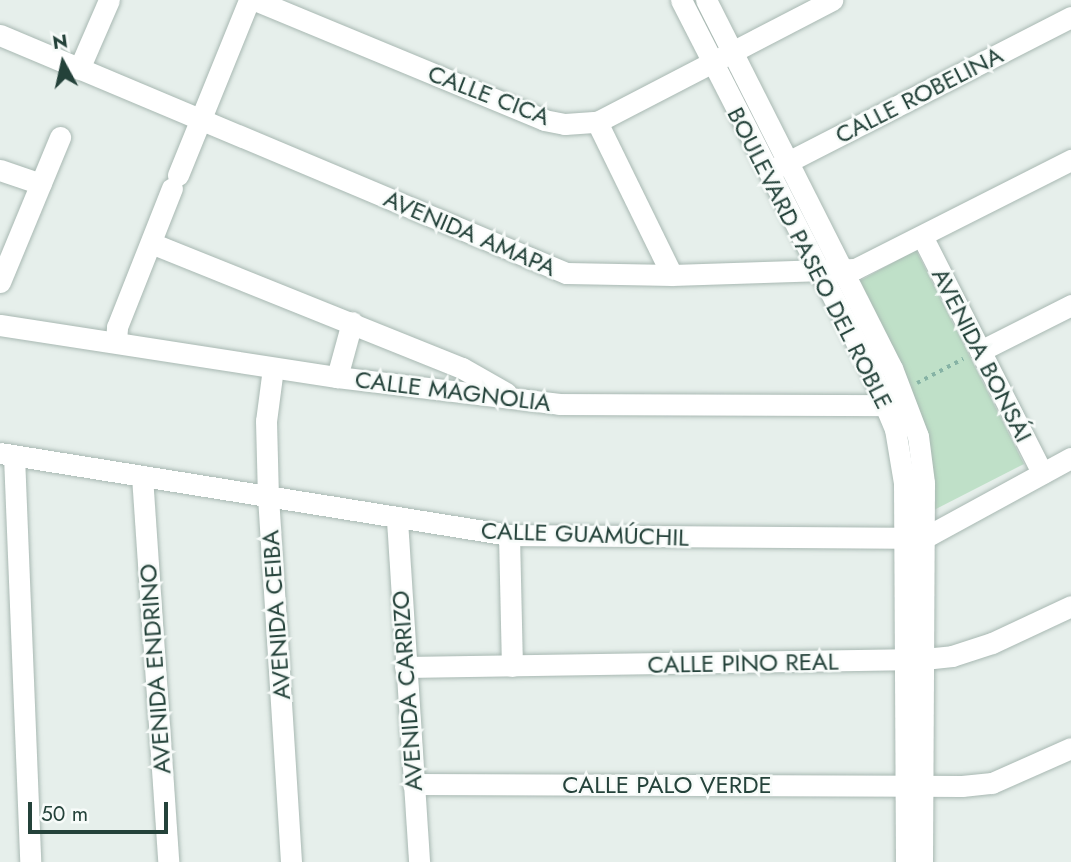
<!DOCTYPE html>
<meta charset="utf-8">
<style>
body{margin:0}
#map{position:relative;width:1071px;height:862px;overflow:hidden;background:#e6efeb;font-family:Jost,sans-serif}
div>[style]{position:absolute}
.green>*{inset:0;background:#bfe0c8}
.path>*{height:3.5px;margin-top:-1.75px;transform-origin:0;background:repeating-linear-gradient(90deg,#86b3a5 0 3.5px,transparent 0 8.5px)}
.roads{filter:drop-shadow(0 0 2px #a8b8b2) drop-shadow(0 0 2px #a8b8b2)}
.street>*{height:21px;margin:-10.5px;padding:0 10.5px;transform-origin:10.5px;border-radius:10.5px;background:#fff}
.secondary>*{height:21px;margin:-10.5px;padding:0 10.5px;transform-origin:10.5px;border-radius:10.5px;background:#fff}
span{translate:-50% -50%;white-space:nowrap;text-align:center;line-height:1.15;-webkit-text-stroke:5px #f7fbf9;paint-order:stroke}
.street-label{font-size:24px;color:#24423a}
.north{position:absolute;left:28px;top:28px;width:70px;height:70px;-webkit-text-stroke:5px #f7fbf9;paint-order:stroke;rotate:352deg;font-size:19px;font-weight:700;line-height:28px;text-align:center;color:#24423a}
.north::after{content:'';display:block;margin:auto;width:24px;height:32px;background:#24423a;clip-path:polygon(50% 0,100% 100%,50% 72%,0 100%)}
.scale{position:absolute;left:28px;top:802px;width:140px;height:32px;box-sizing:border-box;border:4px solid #24423a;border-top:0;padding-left:9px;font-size:21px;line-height:24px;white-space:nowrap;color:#24423a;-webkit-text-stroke:5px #f7fbf9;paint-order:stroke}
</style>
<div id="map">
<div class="green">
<div style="clip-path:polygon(916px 250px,1024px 464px,932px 511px,856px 283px)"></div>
</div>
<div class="path">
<div style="left:917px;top:383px;width:52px;rotate:-27.6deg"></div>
</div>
<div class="roads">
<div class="street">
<div style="left:255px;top:0;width:313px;rotate:22.5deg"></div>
<div style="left:544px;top:120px;width:21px;rotate:11deg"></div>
<div style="left:565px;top:124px;width:32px;rotate:-4deg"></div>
<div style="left:597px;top:122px;width:265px;rotate:-27.4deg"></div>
<div style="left:0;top:35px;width:614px;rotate:22.81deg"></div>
<div style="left:566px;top:273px;width:106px;rotate:1.1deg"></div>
<div style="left:672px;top:275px;width:183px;rotate:-1.9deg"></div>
<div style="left:855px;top:269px;width:242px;rotate:-26.8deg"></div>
<div style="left:79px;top:69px;width:75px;rotate:-66.5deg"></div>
<div style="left:597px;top:122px;width:170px;rotate:63.9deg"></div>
<div style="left:0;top:170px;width:43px;rotate:18.9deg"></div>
<div style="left:772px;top:170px;width:336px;rotate:-27.1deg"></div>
<div style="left:178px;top:175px;width:189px;rotate:-67.9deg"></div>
<div style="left:922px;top:236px;width:266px;rotate:63.1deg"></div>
<div style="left:151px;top:243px;width:335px;rotate:21.9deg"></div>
<div style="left:462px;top:368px;width:51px;rotate:29.6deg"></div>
<div style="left:0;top:282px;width:157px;rotate:-67.5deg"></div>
<div style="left:0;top:325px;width:341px;rotate:8.8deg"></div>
<div style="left:337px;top:377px;width:224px;rotate:6.9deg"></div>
<div style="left:559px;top:404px;width:341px;rotate:0.2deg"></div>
<div style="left:116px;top:342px;width:15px;rotate:-86deg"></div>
<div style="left:117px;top:327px;width:149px;rotate:-68.4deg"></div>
<div style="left:980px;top:351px;width:102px;rotate:-26.8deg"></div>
<div style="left:273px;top:368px;width:53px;rotate:97.5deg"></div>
<div style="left:266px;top:421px;width:75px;rotate:88.5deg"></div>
<div style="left:268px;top:496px;width:367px;rotate:86.4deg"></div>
<div style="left:337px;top:377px;width:57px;rotate:-74.7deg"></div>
<div style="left:14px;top:456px;width:406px;rotate:87.7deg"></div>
<div style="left:142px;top:476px;width:387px;rotate:86.1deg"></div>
<div style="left:397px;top:520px;width:343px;rotate:86.3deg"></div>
<div style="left:509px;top:535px;width:131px;rotate:88.7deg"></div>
<div style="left:924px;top:538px;width:167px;rotate:-28.6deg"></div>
<div style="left:405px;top:667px;width:519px;rotate:-0.88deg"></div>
<div style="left:924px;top:659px;width:28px;rotate:-6deg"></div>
<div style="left:952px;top:656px;width:42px;rotate:-18deg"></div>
<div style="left:992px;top:643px;width:87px;rotate:-25.1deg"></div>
<div style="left:413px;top:784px;width:549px;rotate:0.21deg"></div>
<div style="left:962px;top:786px;width:30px;rotate:-6deg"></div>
<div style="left:992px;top:783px;width:86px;rotate:-23.9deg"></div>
</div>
<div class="secondary">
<div style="left:681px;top:0;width:420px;rotate:62.9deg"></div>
<div style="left:872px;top:374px;width:60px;rotate:67.3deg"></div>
<div style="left:895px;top:429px;width:55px;rotate:80.5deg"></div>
<div style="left:904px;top:483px;width:379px;rotate:89.7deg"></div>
<div style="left:706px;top:0;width:412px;rotate:63.2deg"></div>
<div style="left:892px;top:368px;width:73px;rotate:69.1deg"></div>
<div style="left:918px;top:436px;width:47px;rotate:82.7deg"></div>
<div style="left:924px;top:483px;width:379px;rotate:90.3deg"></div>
<div style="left:0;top:453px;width:516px;rotate:9.15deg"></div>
<div style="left:509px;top:535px;width:415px;rotate:0.4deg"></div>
</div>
</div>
<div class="street-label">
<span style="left:489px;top:95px;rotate:21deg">CALLE CICA</span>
<span style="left:919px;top:95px;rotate:-27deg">CALLE ROBELINA</span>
<span style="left:470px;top:233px;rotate:23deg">AVENIDA AMAPA</span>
<span style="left:810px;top:258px;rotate:63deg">BOULEVARD PASEO DEL ROBLE</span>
<span style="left:982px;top:355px;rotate:63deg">AVENIDA BONSÁI</span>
<span style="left:453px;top:391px;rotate:7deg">CALLE MAGNOLIA</span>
<span style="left:585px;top:534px;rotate:2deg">CALLE GUAMÚCHIL</span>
<span style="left:276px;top:615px;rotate:-94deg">AVENIDA CEIBA</span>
<span style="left:743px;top:663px;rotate:-1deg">CALLE PINO REAL</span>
<span style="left:155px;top:669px;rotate:-94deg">AVENIDA ENDRINO</span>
<span style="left:407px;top:691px;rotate:-94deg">AVENIDA CARRIZO</span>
<span style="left:667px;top:785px">CALLE PALO VERDE</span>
</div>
<div class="north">N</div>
<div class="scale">50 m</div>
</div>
